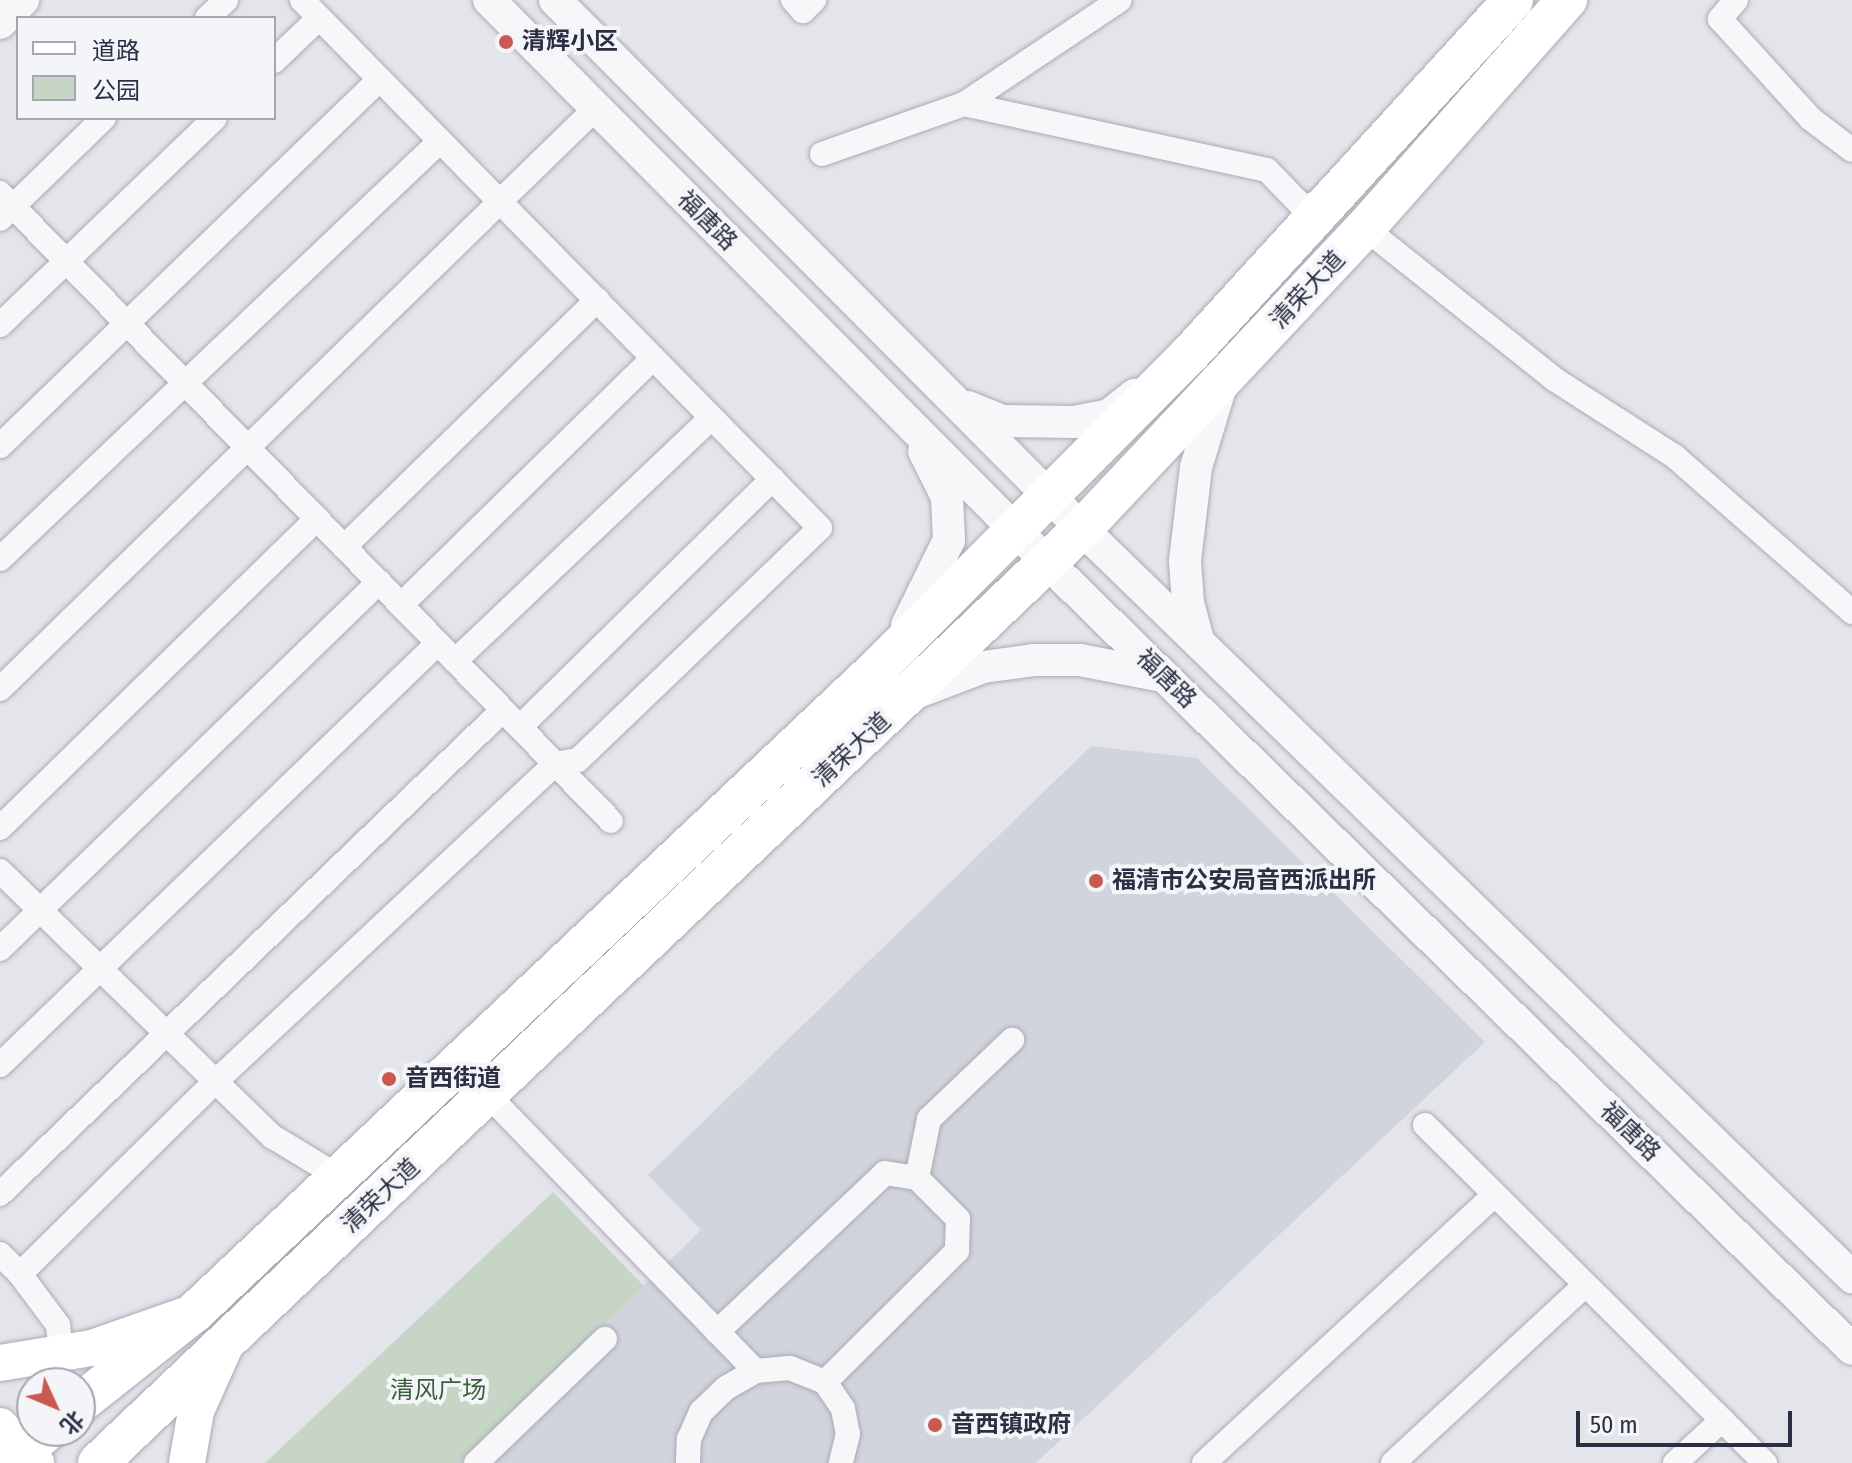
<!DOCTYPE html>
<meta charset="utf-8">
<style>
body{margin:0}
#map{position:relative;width:1852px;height:1463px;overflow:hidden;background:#e4e5eb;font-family:"Fira Sans Condensed","Noto Sans SC",sans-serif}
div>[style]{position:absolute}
.built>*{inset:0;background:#d2d4dd}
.green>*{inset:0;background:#c6d5c6}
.roads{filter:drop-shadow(0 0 2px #a9abb5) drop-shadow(0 0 2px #a9abb5)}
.minor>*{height:24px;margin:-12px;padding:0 12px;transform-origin:12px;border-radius:12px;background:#f7f7fa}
.tertiary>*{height:32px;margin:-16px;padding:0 16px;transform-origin:16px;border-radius:16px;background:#f7f7fa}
.secondary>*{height:36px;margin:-18px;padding:0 18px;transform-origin:18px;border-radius:18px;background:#fff}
.primary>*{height:40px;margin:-20px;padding:0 20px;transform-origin:20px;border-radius:20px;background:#fff}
.dots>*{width:22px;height:22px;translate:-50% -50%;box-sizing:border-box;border:4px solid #f4f5f8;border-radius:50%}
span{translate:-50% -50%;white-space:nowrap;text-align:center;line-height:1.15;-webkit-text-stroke:8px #f4f5f8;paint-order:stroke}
.poi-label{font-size:24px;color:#2c2f43;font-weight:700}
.left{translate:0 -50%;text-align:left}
.street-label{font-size:24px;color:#2c2f43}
.park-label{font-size:24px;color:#3a5e3b}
.legend{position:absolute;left:16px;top:16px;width:260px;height:104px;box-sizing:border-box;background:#f4f5f8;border:2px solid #a4a6b0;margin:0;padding:10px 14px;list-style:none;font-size:24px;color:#2c2f43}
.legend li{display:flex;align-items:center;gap:16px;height:40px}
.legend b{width:40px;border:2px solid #a4a6b0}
.north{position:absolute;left:16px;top:1367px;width:80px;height:80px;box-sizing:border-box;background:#f4f5f8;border:2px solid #a4a6b0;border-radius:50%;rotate:134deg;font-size:22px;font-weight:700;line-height:32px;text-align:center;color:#2c2f43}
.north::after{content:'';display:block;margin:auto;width:28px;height:36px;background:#c95951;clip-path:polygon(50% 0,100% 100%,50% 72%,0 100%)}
.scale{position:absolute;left:1576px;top:1411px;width:216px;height:36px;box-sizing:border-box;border:4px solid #2c2f43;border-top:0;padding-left:10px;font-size:24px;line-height:28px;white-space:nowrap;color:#2c2f43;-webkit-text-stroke:6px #f4f5f8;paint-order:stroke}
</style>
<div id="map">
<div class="built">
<div style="clip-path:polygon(1091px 746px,1197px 758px,1485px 1042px,1036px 1463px,460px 1463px,701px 1230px,648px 1175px)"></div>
</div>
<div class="green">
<div style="clip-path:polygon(553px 1192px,644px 1286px,460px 1463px,265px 1463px)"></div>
</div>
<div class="roads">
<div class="minor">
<div style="left:793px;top:0;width:15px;rotate:48deg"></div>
<div style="left:803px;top:11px;width:16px;rotate:-45deg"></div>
<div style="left:1736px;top:0;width:25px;rotate:130deg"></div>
<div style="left:1720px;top:19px;width:135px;rotate:47.7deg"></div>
<div style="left:1811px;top:119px;width:51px;rotate:37.1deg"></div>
<div style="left:207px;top:18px;width:26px;rotate:-43deg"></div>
<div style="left:274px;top:61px;width:62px;rotate:-43.7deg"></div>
<div style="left:964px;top:104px;width:310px;rotate:12.3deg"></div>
<div style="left:1267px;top:170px;width:52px;rotate:45.8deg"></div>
<div style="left:1303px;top:207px;width:29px;rotate:-16deg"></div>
<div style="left:822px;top:154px;width:151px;rotate:-19.4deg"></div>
<div style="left:964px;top:104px;width:187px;rotate:-33.7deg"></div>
<div style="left:0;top:193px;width:876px;rotate:45.79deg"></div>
<div style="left:0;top:219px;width:145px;rotate:-44.2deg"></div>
<div style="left:1365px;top:228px;width:242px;rotate:38.6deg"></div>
<div style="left:1554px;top:379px;width:143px;rotate:32.7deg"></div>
<div style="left:1674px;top:456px;width:237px;rotate:41.2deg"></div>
<div style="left:0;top:325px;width:298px;rotate:-43.9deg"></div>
<div style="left:0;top:446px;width:528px;rotate:-44deg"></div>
<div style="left:344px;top:547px;width:354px;rotate:-44.3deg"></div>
<div style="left:0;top:559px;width:607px;rotate:-43.53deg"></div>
<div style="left:401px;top:605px;width:353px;rotate:-44.4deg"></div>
<div style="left:455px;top:661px;width:353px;rotate:-43.5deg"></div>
<div style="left:0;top:689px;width:832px;rotate:-44.27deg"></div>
<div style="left:520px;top:727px;width:354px;rotate:-44.5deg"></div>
<div style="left:0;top:828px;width:443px;rotate:-44.3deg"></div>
<div style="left:0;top:871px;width:381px;rotate:44.3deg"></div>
<div style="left:273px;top:1137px;width:77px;rotate:31.2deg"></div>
<div style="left:0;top:949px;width:528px;rotate:-44.08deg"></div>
<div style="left:0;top:1065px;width:608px;rotate:-43.93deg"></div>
<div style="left:488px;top:1095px;width:384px;rotate:45.9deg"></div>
<div style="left:1425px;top:1125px;width:419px;rotate:44.8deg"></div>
<div style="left:1722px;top:1420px;width:64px;rotate:137.5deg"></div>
<div style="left:917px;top:1178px;width:60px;rotate:-78.5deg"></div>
<div style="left:929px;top:1119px;width:115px;rotate:-43.6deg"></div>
<div style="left:0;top:1194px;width:698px;rotate:-43.9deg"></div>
<div style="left:0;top:1254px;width:28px;rotate:45deg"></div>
<div style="left:20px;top:1274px;width:271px;rotate:-44.6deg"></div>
<div style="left:213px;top:1084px;width:468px;rotate:-43.1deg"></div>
<div style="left:555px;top:764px;width:23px;rotate:-10deg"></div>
<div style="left:578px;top:760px;width:335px;rotate:-43.8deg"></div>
<div style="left:820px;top:528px;width:740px;rotate:-134.45deg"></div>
<div style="left:20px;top:1274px;width:64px;rotate:53.3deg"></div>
<div style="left:58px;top:1325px;width:30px;rotate:84deg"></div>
<div style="left:717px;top:1332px;width:231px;rotate:-43.4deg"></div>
<div style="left:885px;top:1173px;width:32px;rotate:9deg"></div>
<div style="left:917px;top:1178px;width:58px;rotate:45deg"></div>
<div style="left:958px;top:1219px;width:32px;rotate:92deg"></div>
<div style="left:957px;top:1251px;width:186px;rotate:135.2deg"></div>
<div style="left:1722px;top:1420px;width:61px;rotate:45deg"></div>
<div style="left:476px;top:1463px;width:179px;rotate:-43.9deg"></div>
<div style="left:688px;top:1463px;width:24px;rotate:-88deg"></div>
<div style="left:689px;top:1439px;width:30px;rotate:-66deg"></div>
<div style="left:701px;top:1412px;width:35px;rotate:-44deg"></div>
<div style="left:726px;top:1388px;width:34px;rotate:-30deg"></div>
<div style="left:755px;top:1371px;width:35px;rotate:-5deg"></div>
<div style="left:790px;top:1368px;width:38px;rotate:22deg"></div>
<div style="left:825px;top:1382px;width:32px;rotate:56deg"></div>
<div style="left:843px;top:1409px;width:25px;rotate:79deg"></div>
<div style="left:848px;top:1434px;width:30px;rotate:104deg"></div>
<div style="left:1204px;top:1463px;width:393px;rotate:-42.7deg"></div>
<div style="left:1393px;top:1463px;width:262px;rotate:-42.8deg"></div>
</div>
<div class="tertiary">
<div style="left:489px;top:0;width:793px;rotate:45.2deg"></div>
<div style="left:1048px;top:563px;width:1124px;rotate:44.35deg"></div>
<div style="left:555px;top:0;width:747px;rotate:45.11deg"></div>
<div style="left:1082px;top:529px;width:1074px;rotate:44.17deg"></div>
<div style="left:0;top:23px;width:33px;rotate:-45deg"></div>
<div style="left:968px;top:407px;width:38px;rotate:22deg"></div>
<div style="left:1003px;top:421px;width:71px;rotate:0.8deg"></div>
<div style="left:1074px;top:422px;width:36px;rotate:-11deg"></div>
<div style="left:1109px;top:415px;width:33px;rotate:-38deg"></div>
<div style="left:907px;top:625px;width:95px;rotate:-63.7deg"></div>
<div style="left:949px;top:540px;width:43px;rotate:-92.7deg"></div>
<div style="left:947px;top:497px;width:51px;rotate:-116.6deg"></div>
<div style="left:1198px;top:640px;width:38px;rotate:-105deg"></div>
<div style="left:1188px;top:603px;width:42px;rotate:-94.1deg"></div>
<div style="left:1185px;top:561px;width:95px;rotate:-83.3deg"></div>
<div style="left:1196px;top:467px;width:82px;rotate:-72.9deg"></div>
<div style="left:915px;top:693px;width:73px;rotate:-20.9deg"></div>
<div style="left:983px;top:667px;width:51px;rotate:-7.8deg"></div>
<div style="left:1034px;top:660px;width:46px"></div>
<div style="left:1080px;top:660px;width:84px;rotate:11deg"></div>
</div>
<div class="secondary">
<div style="left:0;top:1363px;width:93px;rotate:-9.3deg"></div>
<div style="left:92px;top:1348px;width:96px;rotate:-19.4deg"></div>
<div style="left:0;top:1426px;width:52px;rotate:45.8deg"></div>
<div style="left:187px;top:1463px;width:53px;rotate:-80.2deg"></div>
<div style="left:196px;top:1411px;width:73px;rotate:-65.9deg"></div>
</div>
<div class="primary">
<div style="left:80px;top:1403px;width:148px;rotate:-38.4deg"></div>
<div style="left:196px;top:1311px;width:942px;rotate:-43.32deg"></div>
<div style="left:881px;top:665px;width:438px;rotate:-45.2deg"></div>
<div style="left:1190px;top:354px;width:479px;rotate:-47.6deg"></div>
<div style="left:9px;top:1463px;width:50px;rotate:-40.1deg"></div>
<div style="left:98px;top:1463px;width:1357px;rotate:-43.51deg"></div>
<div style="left:1082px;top:529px;width:413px;rotate:-46.8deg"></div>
<div style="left:1365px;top:228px;width:305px;rotate:-48.5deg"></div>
</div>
</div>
<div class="dots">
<div style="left:506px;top:42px;background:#c95951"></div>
<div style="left:1096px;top:881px;background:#c95951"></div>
<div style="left:389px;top:1079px;background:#c95951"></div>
<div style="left:935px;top:1425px;background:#c95951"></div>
</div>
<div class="poi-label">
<span class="left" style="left:522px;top:42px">清辉小区</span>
<span class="left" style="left:1112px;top:881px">福清市公安局音西派出所</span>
<span class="left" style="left:405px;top:1079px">音西街道</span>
<span class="left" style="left:951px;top:1425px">音西镇政府</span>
</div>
<div class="street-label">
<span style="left:707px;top:221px;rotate:45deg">福唐路</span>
<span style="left:1308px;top:290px;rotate:-47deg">清荣大道</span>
<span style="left:1166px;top:679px;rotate:44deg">福唐路</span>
<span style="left:852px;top:750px;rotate:-43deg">清荣大道</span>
<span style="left:1630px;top:1132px;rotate:44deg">福唐路</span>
<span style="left:381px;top:1196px;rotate:-43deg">清荣大道</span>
</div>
<div class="park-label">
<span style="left:438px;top:1391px">清风广场</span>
</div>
<ul class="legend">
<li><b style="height:10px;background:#fff"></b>道路</li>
<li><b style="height:22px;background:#c6d5c6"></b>公园</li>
</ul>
<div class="north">北</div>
<div class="scale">50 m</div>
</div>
